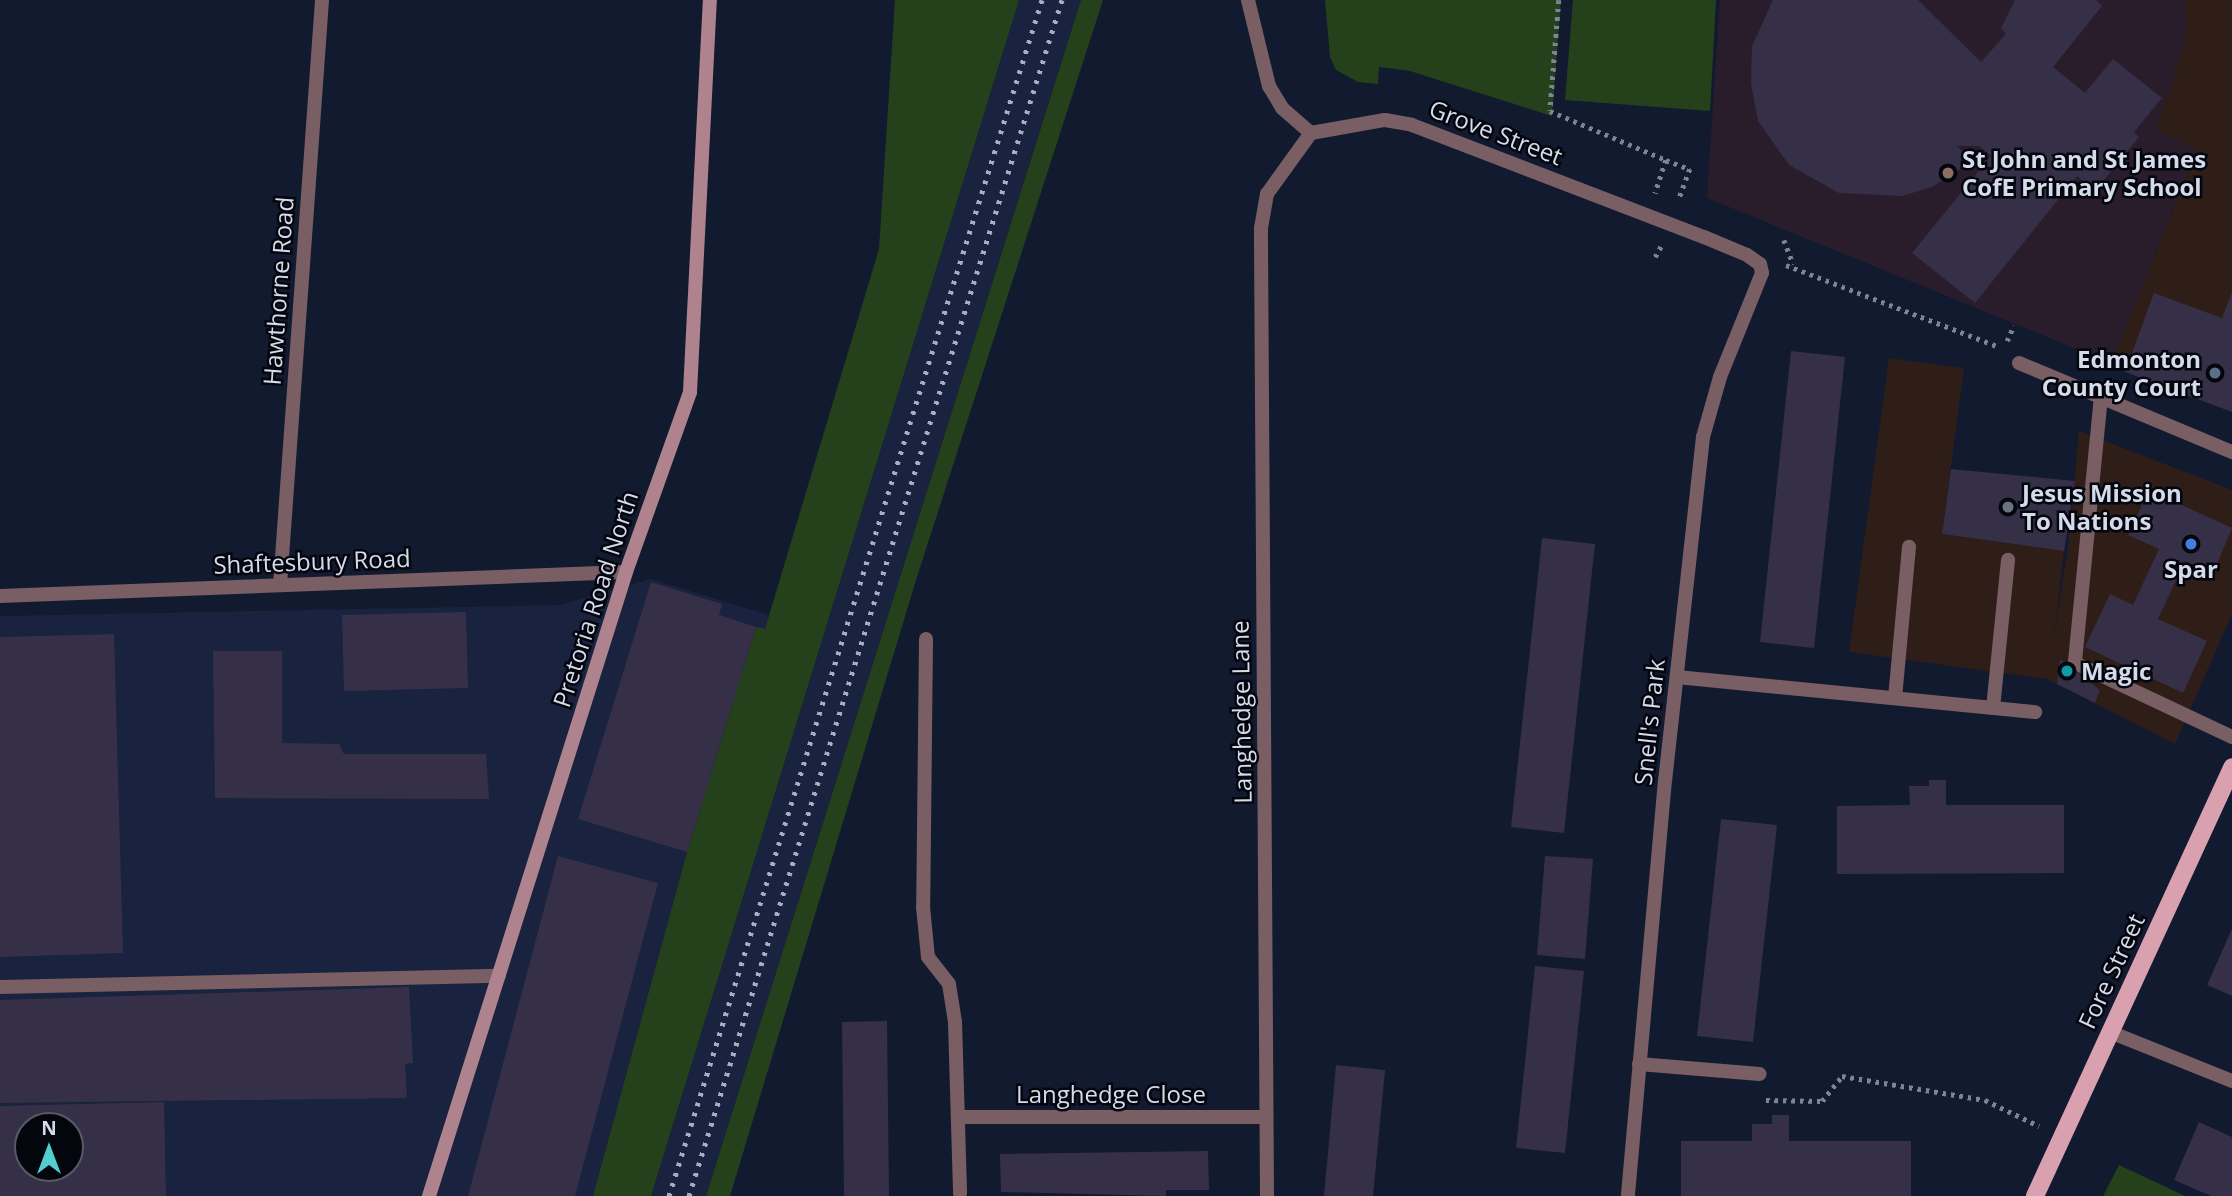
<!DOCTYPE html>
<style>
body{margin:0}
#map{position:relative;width:2232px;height:1196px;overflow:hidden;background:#121a30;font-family:"Open Sans",sans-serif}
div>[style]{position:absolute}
.commercial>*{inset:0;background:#2f1d17}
.built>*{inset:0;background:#19223e}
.education>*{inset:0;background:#291d2b}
.green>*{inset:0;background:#25411b}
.building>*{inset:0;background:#362f48}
.path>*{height:4.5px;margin-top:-2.25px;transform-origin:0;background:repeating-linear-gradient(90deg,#7d8497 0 3.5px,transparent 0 8.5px)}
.lane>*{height:14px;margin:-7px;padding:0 7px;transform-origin:7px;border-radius:7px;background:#795e64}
.street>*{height:14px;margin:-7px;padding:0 7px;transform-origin:7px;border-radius:7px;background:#795e64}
.secondary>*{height:14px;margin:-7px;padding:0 7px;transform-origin:7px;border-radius:7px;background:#af838e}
.primary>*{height:18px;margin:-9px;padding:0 9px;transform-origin:9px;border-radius:9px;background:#d9a1af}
.rail>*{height:5px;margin-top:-2.5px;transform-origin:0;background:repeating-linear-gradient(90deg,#a8aebf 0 3.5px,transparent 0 10.5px)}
.dots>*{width:19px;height:19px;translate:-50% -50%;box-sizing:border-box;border:4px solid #04060e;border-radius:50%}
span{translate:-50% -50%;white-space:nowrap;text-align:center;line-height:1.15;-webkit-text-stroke:5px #04060e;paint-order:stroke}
.street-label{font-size:24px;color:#d5dbeb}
.poi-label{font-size:24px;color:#d5dbeb;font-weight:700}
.left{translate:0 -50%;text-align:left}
.right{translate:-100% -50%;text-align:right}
.north{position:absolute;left:14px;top:1112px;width:70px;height:70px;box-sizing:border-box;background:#04060e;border:2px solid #585b66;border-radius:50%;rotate:0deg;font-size:19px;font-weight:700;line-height:28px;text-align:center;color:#d5dbeb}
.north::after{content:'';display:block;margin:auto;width:24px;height:32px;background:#52cdd0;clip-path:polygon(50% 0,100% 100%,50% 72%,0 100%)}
</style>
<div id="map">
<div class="commercial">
<div style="clip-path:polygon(2185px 0,2232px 0,2232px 403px,2111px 363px,2197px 150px,2156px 130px,2186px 39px)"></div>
<div style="clip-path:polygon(1889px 358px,1964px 368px,1942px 534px,2064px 551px,2054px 635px,2068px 548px,2079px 431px,2232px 490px,2232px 614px,2175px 744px,2047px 679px,1849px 652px)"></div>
</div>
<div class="built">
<div style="clip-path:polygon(1019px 0,1081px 0,706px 1196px,651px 1196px)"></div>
<div style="clip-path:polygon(evenodd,651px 579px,769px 615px,765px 630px,756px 628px,687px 852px,593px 1196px,0 1196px,0 616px,559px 605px,651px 579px,28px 1126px,70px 1126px,70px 1168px,28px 1168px,28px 1126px)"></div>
</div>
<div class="education">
<div style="clip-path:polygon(1720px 0,2185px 0,2186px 39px,2156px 130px,2197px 149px,2111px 363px,1707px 198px)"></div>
</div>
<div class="green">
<div style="clip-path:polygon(895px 0,1019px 0,651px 1196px,593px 1196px,687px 852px,756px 627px,765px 629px,879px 249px)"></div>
<div style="clip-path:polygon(1081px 0,1103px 0,916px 580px,730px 1196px,706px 1196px)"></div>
<div style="clip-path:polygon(1325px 0,1561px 0,1552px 116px,1410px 71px,1379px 67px,1378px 84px,1358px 82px,1336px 70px,1330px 57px)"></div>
<div style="clip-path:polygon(1573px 0,1716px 0,1710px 111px,1565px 100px)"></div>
<div style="clip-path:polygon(2119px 1165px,2185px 1196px,2103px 1196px)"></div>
</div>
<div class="building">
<div style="clip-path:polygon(1773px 0,1918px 0,1981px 62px,2006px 34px,2001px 28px,2015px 0,2096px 0,2102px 6px,2053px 67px,2085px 93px,2113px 59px,2162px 98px,2134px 132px,2139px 137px,2095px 191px,2077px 176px,1975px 303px,1912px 253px,1991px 156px,1979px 146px,1957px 146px,1970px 159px,1959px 170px,1932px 187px,1902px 196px,1839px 193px,1789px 165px,1758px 121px,1751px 84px,1752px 46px)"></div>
<div style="clip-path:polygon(2232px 292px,2232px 412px,2125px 372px,2154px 293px,2222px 318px)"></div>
<div style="clip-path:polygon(1791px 351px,1845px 357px,1814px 648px,1760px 642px)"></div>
<div style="clip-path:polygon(1951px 469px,2075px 481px,2064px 551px,1942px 534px)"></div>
<div style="clip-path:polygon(2149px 490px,2232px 528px,2213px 574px,2185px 561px,2158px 619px,2207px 641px,2183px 693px,2085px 647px,2110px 594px,2133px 605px,2159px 549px,2128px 535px)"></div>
<div style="clip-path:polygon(1542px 538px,1595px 544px,1564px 833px,1511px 827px)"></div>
<div style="clip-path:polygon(651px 582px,722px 604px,719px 615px,756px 627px,687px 852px,578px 819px)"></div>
<div style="clip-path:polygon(466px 612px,468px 688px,344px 691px,342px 615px)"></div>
<div style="clip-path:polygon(114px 634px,123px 953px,0 957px,0 637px)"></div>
<div style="clip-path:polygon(213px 651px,282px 651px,282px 743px,339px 744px,344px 754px,486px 754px,489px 799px,215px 798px)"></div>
<div style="clip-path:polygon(2060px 659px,2100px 690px,2095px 703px,2057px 684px)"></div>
<div style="clip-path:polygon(1929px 780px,1946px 780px,1946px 805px,2064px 805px,2064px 873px,1837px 874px,1837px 806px,1910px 805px,1909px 786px,1929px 786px)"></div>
<div style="clip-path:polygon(1721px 819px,1777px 825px,1753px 1042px,1697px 1036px)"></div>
<div style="clip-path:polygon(558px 856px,658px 883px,575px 1196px,468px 1196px)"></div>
<div style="clip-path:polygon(1545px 856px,1593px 859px,1585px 959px,1537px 955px)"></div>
<div style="clip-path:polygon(2232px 929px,2232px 996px,2207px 985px)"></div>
<div style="clip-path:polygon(1535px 966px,1584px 971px,1565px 1153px,1516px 1148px)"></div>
<div style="clip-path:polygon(409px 987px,413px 1063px,405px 1064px,407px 1098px,0 1103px,0 1000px)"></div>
<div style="clip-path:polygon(887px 1021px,889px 1196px,844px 1196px,842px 1022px)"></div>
<div style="clip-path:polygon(1336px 1065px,1385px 1070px,1373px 1196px,1324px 1196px)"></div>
<div style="clip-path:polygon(evenodd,164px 1102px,166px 1196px,0 1196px,0 1106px,164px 1102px,28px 1126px,70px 1126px,70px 1168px,28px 1168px,28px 1126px)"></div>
<div style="clip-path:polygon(1772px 1115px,1789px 1115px,1789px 1141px,1911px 1141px,1911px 1196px,1681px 1196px,1681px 1141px,1752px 1141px,1752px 1124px,1772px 1124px)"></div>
<div style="clip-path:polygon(2199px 1122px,2232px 1137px,2232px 1196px,2211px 1196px,2174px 1180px)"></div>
<div style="clip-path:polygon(1208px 1151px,1209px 1190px,1166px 1190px,1166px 1196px,1001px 1192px,1000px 1154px)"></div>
</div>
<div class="path">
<div style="left:1559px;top:0;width:111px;rotate:94.6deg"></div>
<div style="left:1550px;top:111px;width:126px;rotate:22.9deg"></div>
<div style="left:1666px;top:160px;width:35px;rotate:108deg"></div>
<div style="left:1666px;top:160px;width:26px;rotate:21deg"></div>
<div style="left:1690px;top:169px;width:33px;rotate:110deg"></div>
<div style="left:1784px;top:240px;width:26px;rotate:69deg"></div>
<div style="left:1655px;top:257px;width:13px;rotate:-61deg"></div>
<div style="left:1786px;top:265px;width:229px;rotate:21deg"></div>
<div style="left:2007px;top:341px;width:17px;rotate:-66deg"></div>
<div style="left:1766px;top:1100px;width:56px;rotate:1deg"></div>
<div style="left:1822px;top:1101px;width:32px;rotate:-51deg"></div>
<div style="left:1842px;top:1076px;width:145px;rotate:9.5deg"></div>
<div style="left:1985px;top:1100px;width:60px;rotate:25.7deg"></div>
</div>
<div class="lane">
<div style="left:2101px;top:396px;width:268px;rotate:95.6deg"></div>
<div style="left:2075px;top:663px;width:174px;rotate:25.2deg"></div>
<div style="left:926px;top:639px;width:268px;rotate:90.6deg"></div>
<div style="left:923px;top:907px;width:50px;rotate:84.3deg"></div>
<div style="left:1895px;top:698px;width:152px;rotate:-84.7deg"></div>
<div style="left:1993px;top:708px;width:149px;rotate:-84.2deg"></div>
<div style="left:0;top:987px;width:499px;rotate:-1.3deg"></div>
<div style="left:1639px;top:1064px;width:121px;rotate:4.7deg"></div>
</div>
<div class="street">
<div style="left:1248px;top:0;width:89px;rotate:76.3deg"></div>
<div style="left:1269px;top:86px;width:26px;rotate:59deg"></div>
<div style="left:1282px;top:108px;width:38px;rotate:41deg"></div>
<div style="left:2019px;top:363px;width:231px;rotate:22.7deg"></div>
<div style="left:280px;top:585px;width:587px;rotate:-85.89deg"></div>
<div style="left:0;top:596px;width:626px;rotate:-2.2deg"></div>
<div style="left:1677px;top:677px;width:360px;rotate:5.6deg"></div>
<div style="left:928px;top:957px;width:34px;rotate:52deg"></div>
<div style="left:949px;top:984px;width:38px;rotate:81deg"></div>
<div style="left:955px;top:1022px;width:171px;rotate:88.3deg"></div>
<div style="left:2110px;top:1032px;width:131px;rotate:21.9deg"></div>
<div style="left:958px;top:1117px;width:305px"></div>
<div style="left:1267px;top:1196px;width:968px;rotate:-90.36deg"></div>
<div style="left:1261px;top:228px;width:35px;rotate:-80deg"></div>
<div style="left:1267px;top:194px;width:75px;rotate:-54.2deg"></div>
<div style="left:1311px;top:133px;width:75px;rotate:-10deg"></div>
<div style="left:1385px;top:120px;width:27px;rotate:10deg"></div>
<div style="left:1412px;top:125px;width:313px;rotate:21deg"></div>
<div style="left:1704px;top:237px;width:47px;rotate:22.7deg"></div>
<div style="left:1747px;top:255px;width:16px;rotate:35deg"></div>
<div style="left:1760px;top:264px;width:9px;rotate:77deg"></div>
<div style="left:1762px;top:273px;width:112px;rotate:112deg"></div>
<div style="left:1720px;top:377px;width:62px;rotate:105.8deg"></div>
<div style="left:1703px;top:437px;width:345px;rotate:96.3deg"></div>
<div style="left:1665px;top:780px;width:418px;rotate:95.1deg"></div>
</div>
<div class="secondary">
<div style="left:429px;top:1196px;width:654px;rotate:-72.48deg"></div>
<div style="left:626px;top:572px;width:191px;rotate:-70.4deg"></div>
<div style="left:690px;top:392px;width:393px;rotate:-87.1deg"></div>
</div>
<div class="primary">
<div style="left:2035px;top:1196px;width:472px;rotate:-65.3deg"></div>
</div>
<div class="rail">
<div style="left:669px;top:1196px;width:1253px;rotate:-72.68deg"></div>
<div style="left:689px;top:1196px;width:1253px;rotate:-72.68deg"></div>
</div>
<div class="dots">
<div style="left:1948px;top:173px;background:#8d6e63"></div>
<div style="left:2215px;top:373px;background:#5c6f8a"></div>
<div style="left:2008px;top:507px;background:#6b7280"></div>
<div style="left:2191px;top:544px;background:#3f7fe0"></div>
<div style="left:2067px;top:671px;background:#0f9aa8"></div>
</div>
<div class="street-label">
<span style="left:1496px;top:132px;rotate:21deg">Grove Street</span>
<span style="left:278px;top:291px;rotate:-86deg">Hawthorne Road</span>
<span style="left:312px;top:561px;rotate:-2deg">Shaftesbury Road</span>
<span style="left:595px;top:599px;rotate:-72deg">Pretoria Road North</span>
<span style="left:1241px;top:712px;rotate:-91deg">Langhedge Lane</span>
<span style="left:1649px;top:722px;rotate:-84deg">Snell's Park</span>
<span style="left:2111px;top:971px;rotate:-65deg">Fore Street</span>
<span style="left:1111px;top:1094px">Langhedge Close</span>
</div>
<div class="poi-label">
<span class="left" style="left:1962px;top:173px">St John and St James<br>CofE Primary School</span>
<span class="right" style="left:2201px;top:373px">Edmonton<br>County Court</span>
<span class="left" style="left:2022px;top:507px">Jesus Mission<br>To Nations</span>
<span style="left:2191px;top:569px">Spar</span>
<span class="left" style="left:2081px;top:671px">Magic</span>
</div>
<div class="north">N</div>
</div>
